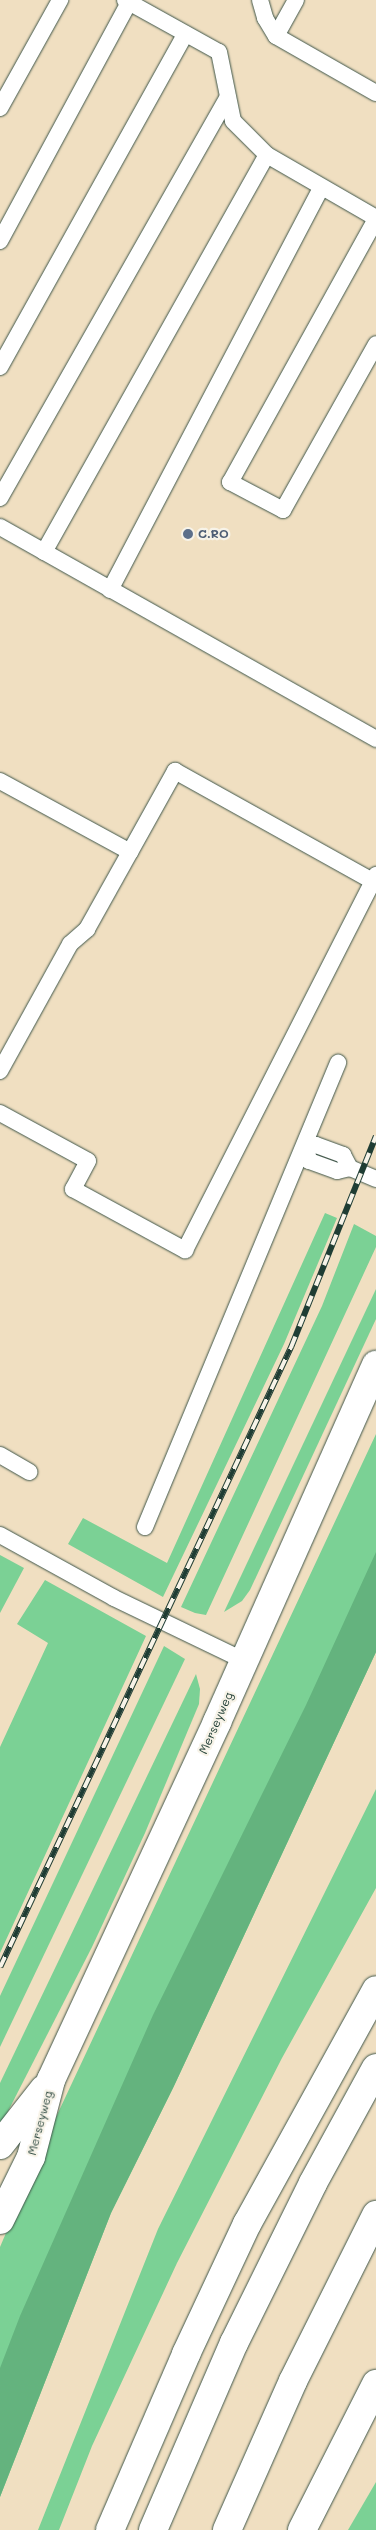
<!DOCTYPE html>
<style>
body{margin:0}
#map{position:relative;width:376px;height:2530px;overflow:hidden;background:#f0dfc1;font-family:Mali,sans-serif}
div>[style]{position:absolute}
.green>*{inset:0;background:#7bd195}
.forest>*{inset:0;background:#64b37e}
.roads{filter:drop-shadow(0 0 1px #3e5549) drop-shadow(0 0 1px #3e5549)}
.lane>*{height:16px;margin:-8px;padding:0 8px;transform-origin:8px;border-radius:8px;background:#fff}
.secondary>*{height:28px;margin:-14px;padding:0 14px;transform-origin:14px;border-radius:14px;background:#fff}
.highway>*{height:28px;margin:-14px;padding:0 14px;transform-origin:14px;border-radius:14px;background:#fff}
.rail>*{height:5.5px;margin-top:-2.75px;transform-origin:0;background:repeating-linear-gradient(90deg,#f7f3e8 0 11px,#1f3d34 0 22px);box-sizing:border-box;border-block:1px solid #1f3d34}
.dots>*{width:14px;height:14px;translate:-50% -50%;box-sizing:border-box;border:2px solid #f7f3e8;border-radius:50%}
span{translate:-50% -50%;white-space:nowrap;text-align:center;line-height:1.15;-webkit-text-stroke:4.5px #f7f3e8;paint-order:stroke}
.service-label{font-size:12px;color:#4e5e75;font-weight:700}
.left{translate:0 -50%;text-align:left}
.street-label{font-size:12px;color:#1f3d34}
</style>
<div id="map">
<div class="green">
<div style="clip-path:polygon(325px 1213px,337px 1218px,284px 1344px,163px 1597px,68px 1544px,83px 1518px,167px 1563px)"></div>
<div style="clip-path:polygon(354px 1224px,376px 1236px,376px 1247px,206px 1615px,195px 1613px,181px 1607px,322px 1306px)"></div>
<div style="clip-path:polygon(376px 1289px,376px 1319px,250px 1590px,242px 1601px,224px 1612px)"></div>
<div style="clip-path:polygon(376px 1434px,376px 1652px,174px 2086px,111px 2213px,0 2497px,0 2247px,50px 2130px)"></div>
<div style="clip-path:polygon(0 1555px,24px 1568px,0 1613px)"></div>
<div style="clip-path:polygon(45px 1580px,146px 1636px,0 1953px,0 1747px,48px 1643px,17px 1624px)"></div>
<div style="clip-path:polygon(164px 1646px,185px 1659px,0 2047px,0 1996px)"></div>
<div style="clip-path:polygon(196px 1674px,200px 1689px,199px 1704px,145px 1833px,92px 1947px,0 2127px,0 2083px)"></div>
<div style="clip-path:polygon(376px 1789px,376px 1888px,282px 2058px,177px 2263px,92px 2446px,59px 2530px,38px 2530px,158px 2229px)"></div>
<div style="clip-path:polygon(376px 2482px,376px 2530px,348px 2530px)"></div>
</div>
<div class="forest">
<div style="clip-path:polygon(376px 1552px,376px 1652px,174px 2086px,111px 2213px,0 2497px,0 2368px,20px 2316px,153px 2015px,306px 1705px)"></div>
</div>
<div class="roads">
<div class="lane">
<div style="left:125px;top:0;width:107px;rotate:29deg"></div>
<div style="left:219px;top:52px;width:70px;rotate:78.5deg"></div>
<div style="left:233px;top:121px;width:48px;rotate:45deg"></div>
<div style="left:267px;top:155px;width:126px;rotate:30deg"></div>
<div style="left:260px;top:0;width:19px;rotate:74deg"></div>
<div style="left:265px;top:18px;width:21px;rotate:59deg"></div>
<div style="left:276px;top:36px;width:115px;rotate:29.7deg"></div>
<div style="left:276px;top:36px;width:41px;rotate:-60.9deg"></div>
<div style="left:0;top:108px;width:124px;rotate:-60.9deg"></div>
<div style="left:376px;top:219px;width:301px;rotate:119deg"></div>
<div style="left:230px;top:482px;width:60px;rotate:27.8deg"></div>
<div style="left:283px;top:510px;width:190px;rotate:-60.7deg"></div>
<div style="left:0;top:241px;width:272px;rotate:-61.6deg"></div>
<div style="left:0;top:367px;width:381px;rotate:-60.9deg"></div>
<div style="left:0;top:498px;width:461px;rotate:-60.4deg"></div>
<div style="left:0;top:527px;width:432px;rotate:29.4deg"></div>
<div style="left:44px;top:552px;width:455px;rotate:-60.7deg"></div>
<div style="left:110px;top:590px;width:455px;rotate:-62.3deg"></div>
<div style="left:0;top:781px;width:148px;rotate:28.6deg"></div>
<div style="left:130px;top:852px;width:93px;rotate:-60.9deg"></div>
<div style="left:175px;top:771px;width:227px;rotate:29.1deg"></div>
<div style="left:0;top:1071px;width:145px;rotate:-61.1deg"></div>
<div style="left:70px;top:944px;width:23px;rotate:-41deg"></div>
<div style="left:87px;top:929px;width:88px;rotate:-60.8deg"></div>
<div style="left:0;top:1113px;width:100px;rotate:28.6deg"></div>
<div style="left:88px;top:1161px;width:32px;rotate:118deg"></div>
<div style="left:73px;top:1189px;width:128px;rotate:28.6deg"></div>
<div style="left:185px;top:1250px;width:421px;rotate:-63deg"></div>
<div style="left:350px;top:1168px;width:13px;rotate:167deg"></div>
<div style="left:337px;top:1171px;width:30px;rotate:-160deg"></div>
<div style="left:309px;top:1161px;width:14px;rotate:-102deg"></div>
<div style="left:306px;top:1147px;width:10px;rotate:-11deg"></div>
<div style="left:316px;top:1145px;width:29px;rotate:20deg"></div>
<div style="left:343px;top:1155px;width:15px;rotate:62deg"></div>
<div style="left:350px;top:1168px;width:28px;rotate:23deg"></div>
<div style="left:0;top:1455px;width:34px;rotate:30deg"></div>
<div style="left:145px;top:1527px;width:503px;rotate:-67.42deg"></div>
<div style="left:0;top:1535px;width:130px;rotate:28.9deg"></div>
<div style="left:114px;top:1598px;width:143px;rotate:25.7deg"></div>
</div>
<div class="secondary">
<div style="left:0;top:2145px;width:71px;rotate:-51.8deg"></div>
<div style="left:0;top:2220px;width:70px;rotate:-63.8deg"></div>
<div style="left:31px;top:2157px;width:80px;rotate:-75.4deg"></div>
<div style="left:51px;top:2080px;width:395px;rotate:-65.1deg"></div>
<div style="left:217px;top:1722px;width:391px;rotate:-66deg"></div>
</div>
<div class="highway">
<div style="left:110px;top:2530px;width:192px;rotate:-66.6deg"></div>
<div style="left:186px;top:2354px;width:144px;rotate:-64.9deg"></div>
<div style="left:247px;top:2224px;width:267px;rotate:-61.1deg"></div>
<div style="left:153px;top:2530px;width:204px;rotate:-66.6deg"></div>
<div style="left:234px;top:2343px;width:178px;rotate:-63.7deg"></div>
<div style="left:313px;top:2183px;width:131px;rotate:-61.3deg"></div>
<div style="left:227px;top:2530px;width:163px;rotate:-66.1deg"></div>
<div style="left:293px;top:2381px;width:186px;rotate:-63.4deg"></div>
<div style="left:302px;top:2530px;width:164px;rotate:-63.1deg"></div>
</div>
</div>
<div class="rail">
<div style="left:0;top:1967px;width:685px;rotate:-64.86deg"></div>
<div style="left:291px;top:1347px;width:227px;rotate:-68.1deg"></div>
</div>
<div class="dots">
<div style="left:188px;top:534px;background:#5c6f8a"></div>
</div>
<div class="service-label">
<span class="left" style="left:198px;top:534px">C.RO</span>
</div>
<div class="street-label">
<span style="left:216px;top:1723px;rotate:-66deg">Merseyweg</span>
<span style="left:40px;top:2123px;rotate:-75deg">Merseyweg</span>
</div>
</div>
